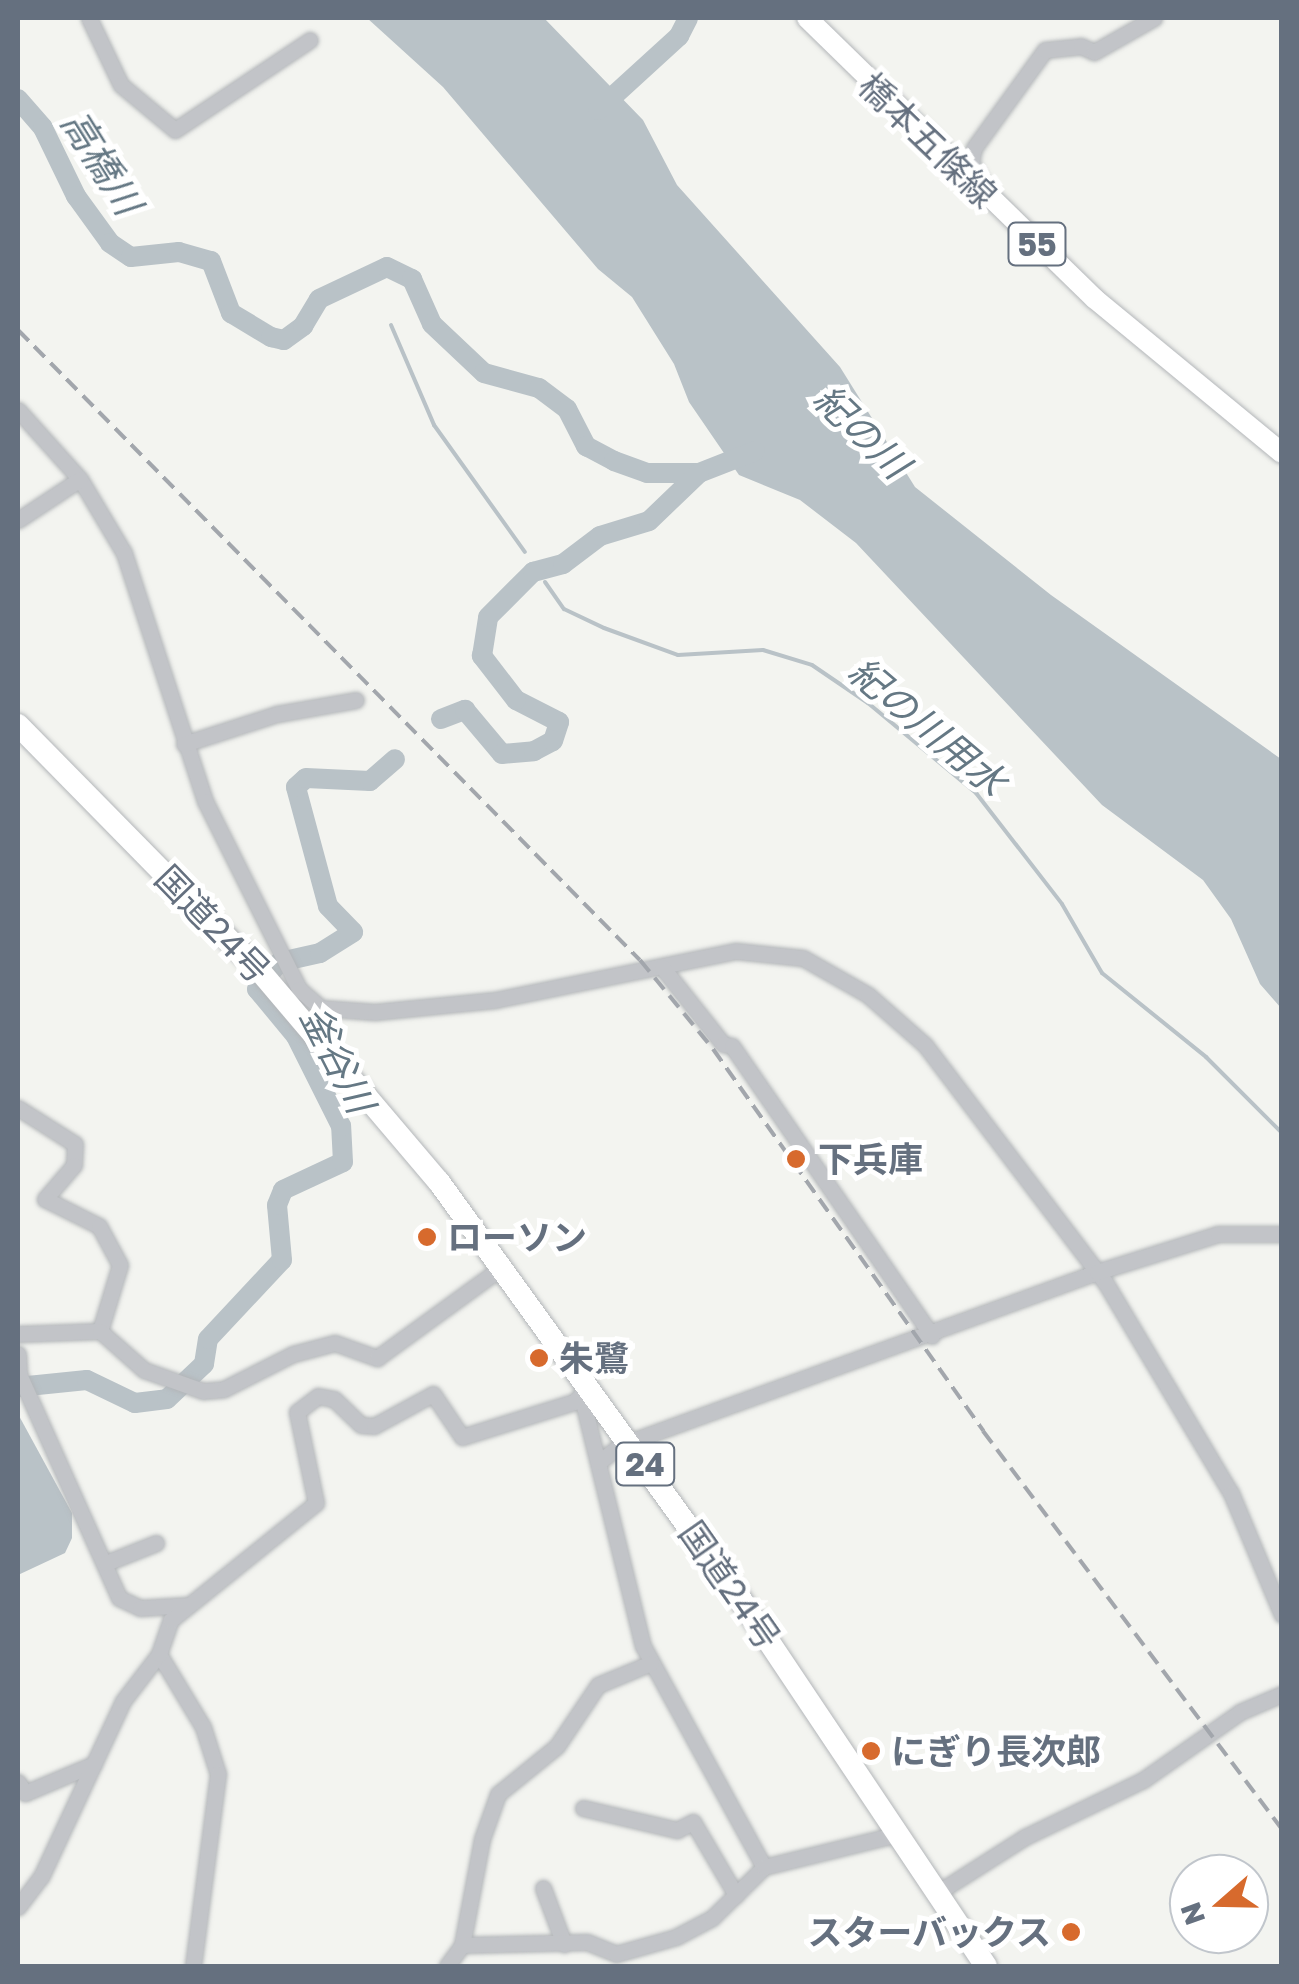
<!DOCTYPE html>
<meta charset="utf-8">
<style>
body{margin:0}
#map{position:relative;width:1299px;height:1984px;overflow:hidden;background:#f3f4f0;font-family:"Golos Text","Noto Sans JP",sans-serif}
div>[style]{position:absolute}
.water>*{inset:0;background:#b9c2c7}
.stream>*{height:4px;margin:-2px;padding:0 2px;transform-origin:2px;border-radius:2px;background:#b9c2c7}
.river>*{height:20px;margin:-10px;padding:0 10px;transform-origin:10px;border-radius:10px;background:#b9c2c7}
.roads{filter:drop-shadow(0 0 2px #b3b6b9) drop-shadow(0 0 2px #b3b6b9)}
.minor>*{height:15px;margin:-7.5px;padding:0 7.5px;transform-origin:7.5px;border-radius:7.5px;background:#c2c4c8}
.major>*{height:20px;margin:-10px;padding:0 10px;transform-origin:10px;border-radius:10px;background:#fff}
.highway>*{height:22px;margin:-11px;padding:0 11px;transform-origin:11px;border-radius:11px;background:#fff}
.rail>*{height:4px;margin-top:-2px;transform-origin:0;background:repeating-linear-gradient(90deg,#a2a6ac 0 15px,transparent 0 23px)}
.dots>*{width:28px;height:28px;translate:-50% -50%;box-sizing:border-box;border:5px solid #fff;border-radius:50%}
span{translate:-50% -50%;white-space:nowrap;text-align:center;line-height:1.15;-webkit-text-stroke:10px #fff;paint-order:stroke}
.shield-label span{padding:2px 8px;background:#fff;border:2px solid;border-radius:8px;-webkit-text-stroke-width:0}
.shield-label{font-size:32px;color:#65707f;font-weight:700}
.street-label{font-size:35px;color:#65707f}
.poi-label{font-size:35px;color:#65707f;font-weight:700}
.left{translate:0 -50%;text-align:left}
.right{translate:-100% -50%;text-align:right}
.water-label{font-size:38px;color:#657884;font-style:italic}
.frame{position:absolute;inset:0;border:20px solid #65707f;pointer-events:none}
.north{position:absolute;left:1169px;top:1854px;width:100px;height:100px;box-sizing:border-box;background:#fff;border:2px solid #c1c6cc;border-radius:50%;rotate:250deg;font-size:28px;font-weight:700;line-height:40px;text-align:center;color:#65707f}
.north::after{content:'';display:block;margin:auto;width:35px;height:45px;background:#d76a2d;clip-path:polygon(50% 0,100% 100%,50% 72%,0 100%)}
</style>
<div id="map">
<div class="water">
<div style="clip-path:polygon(367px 18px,544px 18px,643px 120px,677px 185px,840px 367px,915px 487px,1051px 595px,1281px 759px,1281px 1008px,1260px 984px,1231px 919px,1203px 880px,1102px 805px,856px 543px,800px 500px,739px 475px,689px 402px,674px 364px,632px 297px,598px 269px,443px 87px)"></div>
<div style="clip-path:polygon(18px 1414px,72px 1513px,72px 1538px,65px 1553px,18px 1575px)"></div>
</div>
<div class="stream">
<div style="left:391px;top:325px;width:109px;rotate:66.7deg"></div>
<div style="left:434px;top:425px;width:156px;rotate:54.4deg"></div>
<div style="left:545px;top:582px;width:33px;rotate:55deg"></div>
<div style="left:564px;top:609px;width:44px;rotate:25.4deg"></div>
<div style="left:604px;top:628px;width:79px;rotate:20deg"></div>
<div style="left:678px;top:655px;width:85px;rotate:-3.4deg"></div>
<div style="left:763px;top:650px;width:51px;rotate:17deg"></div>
<div style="left:812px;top:665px;width:68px;rotate:34.2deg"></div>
<div style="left:868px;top:703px;width:141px;rotate:39.8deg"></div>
<div style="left:976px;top:793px;width:140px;rotate:52.2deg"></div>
<div style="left:1062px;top:904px;width:80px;rotate:59.9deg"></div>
<div style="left:1102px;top:973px;width:134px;rotate:38.9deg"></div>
<div style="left:1206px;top:1057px;width:107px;rotate:45deg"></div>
</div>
<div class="river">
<div style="left:18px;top:99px;width:38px;rotate:49deg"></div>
<div style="left:43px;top:128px;width:76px;rotate:64.1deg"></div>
<div style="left:76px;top:196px;width:58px;rotate:54.1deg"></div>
<div style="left:110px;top:243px;width:25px;rotate:34deg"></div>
<div style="left:131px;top:257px;width:48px;rotate:-5.9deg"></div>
<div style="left:179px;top:252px;width:33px;rotate:16deg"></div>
<div style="left:211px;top:261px;width:56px;rotate:69deg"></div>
<div style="left:231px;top:313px;width:47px;rotate:31deg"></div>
<div style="left:271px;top:337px;width:13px;rotate:13deg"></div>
<div style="left:284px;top:340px;width:24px;rotate:-36deg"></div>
<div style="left:303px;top:326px;width:31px;rotate:-59deg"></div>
<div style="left:319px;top:299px;width:75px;rotate:-25.2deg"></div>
<div style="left:387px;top:267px;width:28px;rotate:26deg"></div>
<div style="left:412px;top:279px;width:49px;rotate:66deg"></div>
<div style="left:432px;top:324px;width:71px;rotate:43.3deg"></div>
<div style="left:484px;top:373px;width:57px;rotate:15.3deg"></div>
<div style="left:539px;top:388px;width:35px;rotate:37deg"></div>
<div style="left:567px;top:409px;width:42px;rotate:62.8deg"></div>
<div style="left:586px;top:446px;width:32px;rotate:28deg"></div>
<div style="left:614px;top:461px;width:35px;rotate:20deg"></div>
<div style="left:647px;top:473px;width:52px"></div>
<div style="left:699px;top:473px;width:60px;rotate:-21.4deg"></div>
<div style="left:598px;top:110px;width:110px;rotate:-42.4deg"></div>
<div style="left:679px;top:36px;width:20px;rotate:-63deg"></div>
<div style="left:441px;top:719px;width:26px;rotate:-21deg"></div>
<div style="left:465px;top:710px;width:57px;rotate:49.9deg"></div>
<div style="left:502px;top:754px;width:32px;rotate:-5deg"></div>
<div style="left:534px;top:751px;width:21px;rotate:-28deg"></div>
<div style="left:553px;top:741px;width:20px;rotate:-72deg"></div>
<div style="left:559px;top:722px;width:48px;rotate:-152.9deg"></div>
<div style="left:516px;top:700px;width:56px;rotate:-127.7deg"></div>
<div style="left:482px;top:656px;width:39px;rotate:-81deg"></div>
<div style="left:488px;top:617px;width:64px;rotate:-45deg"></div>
<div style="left:533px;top:572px;width:31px;rotate:-15deg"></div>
<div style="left:563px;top:564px;width:46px;rotate:-37.1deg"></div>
<div style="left:600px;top:536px;width:51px;rotate:-17deg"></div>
<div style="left:649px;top:521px;width:69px;rotate:-43.8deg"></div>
<div style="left:18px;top:1387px;width:69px;rotate:-5.8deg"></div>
<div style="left:87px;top:1380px;width:53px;rotate:25.6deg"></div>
<div style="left:135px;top:1403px;width:32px;rotate:-7deg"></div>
<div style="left:167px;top:1399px;width:51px;rotate:-43.4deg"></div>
<div style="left:204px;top:1364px;width:25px;rotate:-81deg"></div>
<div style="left:208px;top:1339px;width:108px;rotate:-46.9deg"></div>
<div style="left:282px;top:1260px;width:55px;rotate:-95.2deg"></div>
<div style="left:277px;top:1205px;width:16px;rotate:-68deg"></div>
<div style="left:283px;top:1190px;width:66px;rotate:-25deg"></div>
<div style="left:343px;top:1162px;width:36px;rotate:-93deg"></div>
<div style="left:341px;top:1126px;width:101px;rotate:-116.6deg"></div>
<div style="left:296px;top:1036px;width:61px;rotate:-129.7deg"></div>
<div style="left:257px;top:989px;width:35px;rotate:-50deg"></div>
<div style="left:280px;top:962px;width:41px;rotate:-12.7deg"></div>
<div style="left:320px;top:953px;width:39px;rotate:-32deg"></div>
<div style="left:353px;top:932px;width:36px;rotate:-134deg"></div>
<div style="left:328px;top:906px;width:123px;rotate:-105.1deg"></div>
<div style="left:296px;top:787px;width:13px;rotate:-42deg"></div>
<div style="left:306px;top:778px;width:64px;rotate:2.7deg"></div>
<div style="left:370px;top:781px;width:33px;rotate:-41deg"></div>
</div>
<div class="roads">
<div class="minor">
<div style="left:89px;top:18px;width:74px;rotate:64.5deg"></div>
<div style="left:121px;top:85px;width:70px;rotate:39.8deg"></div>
<div style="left:175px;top:130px;width:162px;rotate:-33.7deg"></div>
<div style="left:983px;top:183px;width:23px;rotate:-121deg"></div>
<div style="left:971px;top:163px;width:15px;rotate:-79deg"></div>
<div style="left:974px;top:148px;width:121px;rotate:-54.1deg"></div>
<div style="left:1045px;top:50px;width:36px;rotate:-6deg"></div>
<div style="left:1081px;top:46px;width:14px;rotate:25deg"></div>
<div style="left:1094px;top:52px;width:69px;rotate:-29.5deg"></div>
<div style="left:18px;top:410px;width:93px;rotate:48.1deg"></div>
<div style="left:80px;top:479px;width:86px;rotate:59.3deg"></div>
<div style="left:124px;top:553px;width:261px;rotate:71.9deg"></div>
<div style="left:205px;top:801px;width:210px;rotate:63.4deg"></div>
<div style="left:299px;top:989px;width:29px;rotate:41deg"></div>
<div style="left:321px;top:1008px;width:54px;rotate:4.2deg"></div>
<div style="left:375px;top:1012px;width:121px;rotate:-5.7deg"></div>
<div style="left:495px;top:1000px;width:246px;rotate:-11.5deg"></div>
<div style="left:736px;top:951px;width:67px;rotate:6deg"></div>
<div style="left:803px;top:958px;width:75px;rotate:29.6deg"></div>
<div style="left:868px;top:995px;width:76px;rotate:41.3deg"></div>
<div style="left:925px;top:1045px;width:298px;rotate:52.8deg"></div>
<div style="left:1105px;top:1282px;width:246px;rotate:59.2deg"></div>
<div style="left:1231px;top:1493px;width:132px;rotate:67.3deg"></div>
<div style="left:18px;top:520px;width:74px;rotate:-33.5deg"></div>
<div style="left:184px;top:744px;width:98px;rotate:-17.9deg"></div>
<div style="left:277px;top:714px;width:80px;rotate:-10deg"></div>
<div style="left:662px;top:967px;width:98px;rotate:51.6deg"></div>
<div style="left:723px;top:1044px;width:9px;rotate:13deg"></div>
<div style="left:732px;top:1046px;width:352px;rotate:55.4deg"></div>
<div style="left:18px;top:1108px;width:67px;rotate:32.3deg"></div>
<div style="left:75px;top:1144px;width:21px;rotate:93deg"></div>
<div style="left:74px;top:1165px;width:45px;rotate:130.5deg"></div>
<div style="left:45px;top:1199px;width:60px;rotate:26.6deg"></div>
<div style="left:99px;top:1226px;width:44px;rotate:61.7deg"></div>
<div style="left:120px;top:1265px;width:69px;rotate:106.9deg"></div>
<div style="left:18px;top:1334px;width:82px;rotate:-2.1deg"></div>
<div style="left:100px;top:1331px;width:59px;rotate:41.6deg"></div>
<div style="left:144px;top:1370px;width:63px;rotate:19.6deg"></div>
<div style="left:203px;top:1391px;width:21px;rotate:-5deg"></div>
<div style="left:224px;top:1389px;width:77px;rotate:-26.9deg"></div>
<div style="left:293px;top:1354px;width:43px;rotate:-14.7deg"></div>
<div style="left:335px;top:1343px;width:45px;rotate:19.7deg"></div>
<div style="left:377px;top:1358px;width:153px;rotate:-36deg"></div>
<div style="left:18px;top:1354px;width:20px;rotate:87deg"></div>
<div style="left:19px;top:1374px;width:245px;rotate:65.9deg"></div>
<div style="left:119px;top:1598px;width:23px;rotate:25deg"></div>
<div style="left:140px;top:1608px;width:49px;rotate:-3.5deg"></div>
<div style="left:581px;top:1394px;width:260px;rotate:76.2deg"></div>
<div style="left:643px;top:1646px;width:252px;rotate:61.3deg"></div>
<div style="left:599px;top:1462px;width:28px;rotate:-38deg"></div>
<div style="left:621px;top:1445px;width:506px;rotate:-19.97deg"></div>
<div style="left:1097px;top:1272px;width:127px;rotate:-17.4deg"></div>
<div style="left:1218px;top:1234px;width:64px"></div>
<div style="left:106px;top:1563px;width:54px;rotate:-21.8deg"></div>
<div style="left:159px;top:1654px;width:85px;rotate:58.9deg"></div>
<div style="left:203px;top:1727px;width:49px;rotate:72.3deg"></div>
<div style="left:218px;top:1774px;width:194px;rotate:97.4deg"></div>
<div style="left:18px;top:1782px;width:13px;rotate:58deg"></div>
<div style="left:25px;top:1793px;width:75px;rotate:-22.8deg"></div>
<div style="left:583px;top:1808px;width:97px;rotate:13.2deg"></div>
<div style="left:677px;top:1830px;width:18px;rotate:-27deg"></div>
<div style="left:693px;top:1822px;width:85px;rotate:59.5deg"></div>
<div style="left:543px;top:1888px;width:60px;rotate:69.4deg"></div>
<div style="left:937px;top:1893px;width:104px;rotate:-32.5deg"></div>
<div style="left:1025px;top:1837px;width:131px;rotate:-25.8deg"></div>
<div style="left:1143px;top:1780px;width:118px;rotate:-35deg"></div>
<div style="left:1240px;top:1712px;width:46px;rotate:-23.2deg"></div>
<div style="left:18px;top:1907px;width:38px;rotate:-53deg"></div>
<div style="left:41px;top:1877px;width:194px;rotate:-65deg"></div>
<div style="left:123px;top:1701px;width:59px;rotate:-52.5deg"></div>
<div style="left:159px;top:1654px;width:36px;rotate:-71deg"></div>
<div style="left:171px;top:1620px;width:186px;rotate:-38.9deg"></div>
<div style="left:316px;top:1503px;width:93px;rotate:-101.8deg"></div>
<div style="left:297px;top:1412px;width:26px;rotate:-37deg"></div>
<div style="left:318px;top:1396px;width:16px;rotate:11deg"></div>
<div style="left:334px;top:1399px;width:37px;rotate:44deg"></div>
<div style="left:361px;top:1425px;width:13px;rotate:4deg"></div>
<div style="left:374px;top:1426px;width:67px;rotate:-28.5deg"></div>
<div style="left:433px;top:1394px;width:52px;rotate:56deg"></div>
<div style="left:462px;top:1437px;width:117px;rotate:-17.4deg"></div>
<div style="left:574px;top:1402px;width:23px;rotate:-45deg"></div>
<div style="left:462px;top:1945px;width:108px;rotate:-79.3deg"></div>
<div style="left:482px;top:1839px;width:48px;rotate:-70.4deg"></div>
<div style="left:498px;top:1794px;width:76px;rotate:-39.1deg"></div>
<div style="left:557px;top:1746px;width:73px;rotate:-56.1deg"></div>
<div style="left:598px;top:1685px;width:57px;rotate:-22.5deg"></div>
<div style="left:447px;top:1966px;width:26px;rotate:-54deg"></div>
<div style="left:462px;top:1945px;width:125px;rotate:-1.4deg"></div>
<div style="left:587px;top:1942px;width:31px;rotate:22deg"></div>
<div style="left:616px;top:1954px;width:62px;rotate:-15.8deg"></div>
<div style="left:676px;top:1937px;width:41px;rotate:-27.8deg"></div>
<div style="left:712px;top:1918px;width:73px;rotate:-44.4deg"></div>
<div style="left:764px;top:1867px;width:138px;rotate:-13.8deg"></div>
</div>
<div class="major">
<div style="left:807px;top:18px;width:402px;rotate:44.3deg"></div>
<div style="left:1095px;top:299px;width:242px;rotate:39.5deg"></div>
</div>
<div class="highway">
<div style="left:18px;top:725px;width:344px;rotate:45.5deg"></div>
<div style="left:259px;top:970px;width:278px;rotate:49.7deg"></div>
<div style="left:439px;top:1182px;width:516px;rotate:54.15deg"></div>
<div style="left:741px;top:1600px;width:440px;rotate:56.2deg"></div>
</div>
</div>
<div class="rail">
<div style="left:18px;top:330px;width:885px;rotate:45.37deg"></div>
<div style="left:640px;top:960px;width:115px;rotate:50.6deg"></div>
<div style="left:713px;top:1049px;width:468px;rotate:54.7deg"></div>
<div style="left:983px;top:1431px;width:498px;rotate:53.1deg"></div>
</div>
<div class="dots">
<div style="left:796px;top:1159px;background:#d76a2d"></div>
<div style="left:427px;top:1237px;background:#d76a2d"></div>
<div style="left:539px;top:1358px;background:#d76a2d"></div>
<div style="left:871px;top:1751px;background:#d76a2d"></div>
<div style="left:1071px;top:1932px;background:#d76a2d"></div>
</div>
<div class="shield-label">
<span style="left:1037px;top:244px">55</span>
<span style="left:645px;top:1464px">24</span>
</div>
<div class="street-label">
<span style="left:928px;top:140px;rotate:44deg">橋本五條線</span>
<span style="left:213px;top:924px;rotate:46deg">国道24号</span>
<span style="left:730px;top:1585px;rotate:55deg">国道24号</span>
</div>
<div class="poi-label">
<span class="left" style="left:818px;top:1159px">下兵庫</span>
<span class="left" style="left:447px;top:1237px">ローソン</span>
<span class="left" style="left:559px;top:1358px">朱鷺</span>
<span class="left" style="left:891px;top:1751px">にぎり長次郎</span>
<span class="right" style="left:1051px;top:1932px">スターバックス</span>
</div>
<div class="water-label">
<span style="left:102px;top:162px;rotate:58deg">高橋川</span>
<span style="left:862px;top:431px;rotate:44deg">紀の川</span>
<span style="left:928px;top:726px;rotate:40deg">紀の川用水</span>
<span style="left:338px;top:1059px;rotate:63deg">釜谷川</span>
</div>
<div class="frame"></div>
<div class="north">N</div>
</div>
